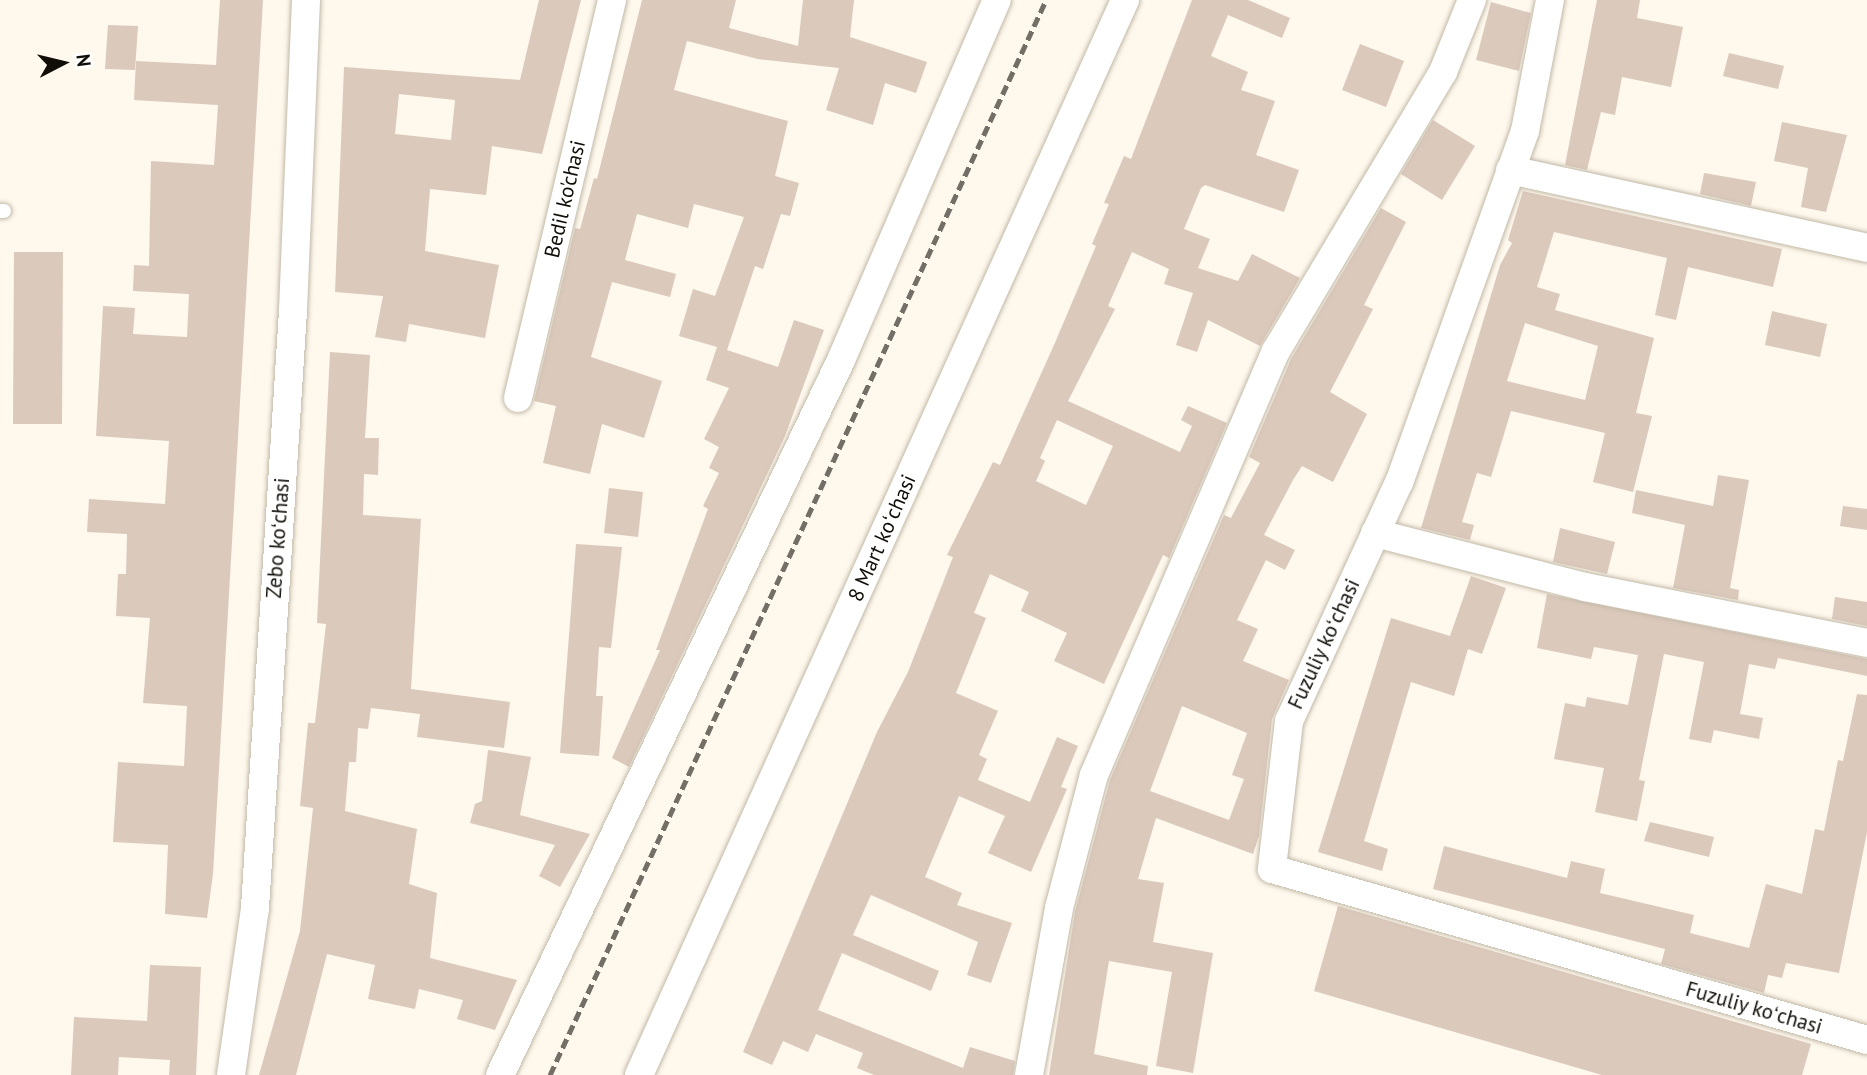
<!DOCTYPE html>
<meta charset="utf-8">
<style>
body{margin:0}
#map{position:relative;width:1867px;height:1075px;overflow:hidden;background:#fef8ed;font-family:"PT Sans",sans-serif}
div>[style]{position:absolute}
.building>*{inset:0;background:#dbc9bc}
.roads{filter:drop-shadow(0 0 2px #c1b8a6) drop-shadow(0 0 2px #c1b8a6)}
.lane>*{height:14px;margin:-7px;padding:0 7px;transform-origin:7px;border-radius:7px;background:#fff}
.street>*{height:28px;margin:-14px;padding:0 14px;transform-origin:14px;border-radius:14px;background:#fff}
.rail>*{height:5px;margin-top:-2.5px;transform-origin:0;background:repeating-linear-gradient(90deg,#736f67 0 10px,transparent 0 15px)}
span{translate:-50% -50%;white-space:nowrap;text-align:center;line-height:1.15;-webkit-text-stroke:6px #fff;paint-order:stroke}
.street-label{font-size:21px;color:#110e08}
.north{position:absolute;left:28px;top:28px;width:70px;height:70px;-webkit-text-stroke:5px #fff;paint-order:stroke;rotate:83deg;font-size:19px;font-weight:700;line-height:28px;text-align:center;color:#110e08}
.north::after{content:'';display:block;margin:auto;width:24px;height:32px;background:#110e08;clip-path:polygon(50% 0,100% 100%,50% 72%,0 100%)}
</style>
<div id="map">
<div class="building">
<div style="clip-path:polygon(220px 0,263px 0,213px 874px,207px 918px,165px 914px,168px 845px,113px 842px,118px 762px,184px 766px,187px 706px,143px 703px,150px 618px,116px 616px,118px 574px,126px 574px,127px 534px,87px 532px,89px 499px,165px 504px,169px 441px,96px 436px,103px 306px,135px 308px,133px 334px,187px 337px,189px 294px,133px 291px,134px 265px,149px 266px,151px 161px,214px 165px,218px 105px,134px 100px,136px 61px,216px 65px)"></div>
<div style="clip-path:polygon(evenodd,539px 0,581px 0,542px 154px,492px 146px,486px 195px,430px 189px,425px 251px,499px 265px,485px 338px,409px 324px,406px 342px,375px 337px,383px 296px,335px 292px,344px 67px,520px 80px,539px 0,399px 94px,455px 100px,451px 140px,395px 134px,399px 94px)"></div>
<div style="clip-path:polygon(642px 0,736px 0,729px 28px,798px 46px,803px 0,854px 0,850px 37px,927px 62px,916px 93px,885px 83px,873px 125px,826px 110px,839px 68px,758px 59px,687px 41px,674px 90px,788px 121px,775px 176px,799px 183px,790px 216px,781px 214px,763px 269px,755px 266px,727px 350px,778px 367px,794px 320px,824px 330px,785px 436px,629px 767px,612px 758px,660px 650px,656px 650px,708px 509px,703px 506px,719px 473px,709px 468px,719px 447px,704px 439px,729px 388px,706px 380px,717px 347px,679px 336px,693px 289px,715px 296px,744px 217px,694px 204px,688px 228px,637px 214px,625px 260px,676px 274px,670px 297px,612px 282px,591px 357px,662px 381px,644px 438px,602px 424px,590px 474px,543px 463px,556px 406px,534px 401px,575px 228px,580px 229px,594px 178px,597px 179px)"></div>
<div style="clip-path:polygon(evenodd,1192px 0,1248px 0,1290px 18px,1282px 38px,1228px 15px,1211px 56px,1248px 72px,1241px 90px,1275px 101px,1256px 155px,1299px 170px,1284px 212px,1205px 185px,1201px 188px,1184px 229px,1210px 239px,1198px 268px,1238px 281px,1252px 254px,1300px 278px,1260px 346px,1208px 320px,1197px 352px,1176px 345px,1193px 293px,1164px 284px,1169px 269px,1132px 252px,1108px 306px,1115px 309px,1068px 401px,1180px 452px,1192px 426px,1181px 420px,1188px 406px,1227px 423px,1169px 558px,1163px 555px,1104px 684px,1054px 661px,1067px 633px,1021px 611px,1029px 592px,990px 574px,974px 613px,986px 618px,956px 693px,998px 711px,979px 755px,987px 759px,978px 780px,1030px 802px,1057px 737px,1078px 746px,1061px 787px,1067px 789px,1031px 872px,988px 853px,1005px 816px,959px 796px,925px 877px,962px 893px,957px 905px,1012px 923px,991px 983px,967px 975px,978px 942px,871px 895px,853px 935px,939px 971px,931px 991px,842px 953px,818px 1010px,963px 1068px,970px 1047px,1015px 1061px,1013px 1075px,874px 1075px,857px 1068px,863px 1053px,816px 1034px,808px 1052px,783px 1041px,772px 1065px,743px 1052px,877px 732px,908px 672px,953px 557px,947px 555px,993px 462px,1000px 465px,1054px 345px,1096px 246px,1092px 244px,1109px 204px,1104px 203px,1124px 156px,1131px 159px,1192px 0,1057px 420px,1113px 446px,1086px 505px,1036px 481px,1045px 461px,1040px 458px,1057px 420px)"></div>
<div style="clip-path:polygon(1597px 0,1640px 0,1637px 18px,1683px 27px,1671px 87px,1622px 77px,1615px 115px,1601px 112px,1587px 170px,1565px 165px)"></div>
<div style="clip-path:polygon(1491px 2px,1531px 13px,1519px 71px,1476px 60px)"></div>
<div style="clip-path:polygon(108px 25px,138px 26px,135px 70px,105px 69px)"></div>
<div style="clip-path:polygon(1360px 44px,1404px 61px,1386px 107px,1342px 90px)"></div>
<div style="clip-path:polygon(1729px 53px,1784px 66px,1778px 89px,1723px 76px)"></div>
<div style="clip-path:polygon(1433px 120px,1475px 146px,1442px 200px,1401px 174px)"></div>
<div style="clip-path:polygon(1782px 122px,1847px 135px,1826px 212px,1801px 207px,1808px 168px,1774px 161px)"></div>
<div style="clip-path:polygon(1704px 173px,1756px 182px,1751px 206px,1700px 194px)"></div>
<div style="clip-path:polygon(evenodd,1523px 191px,1782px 249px,1773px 287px,1688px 267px,1676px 320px,1655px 315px,1667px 258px,1554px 232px,1537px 287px,1560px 294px,1555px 310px,1654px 338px,1636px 413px,1652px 416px,1633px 492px,1593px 482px,1605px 433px,1511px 411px,1491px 477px,1477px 473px,1462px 522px,1474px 525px,1470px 540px,1421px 528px,1500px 265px,1512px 243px,1508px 240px,1523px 191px,1525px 323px,1598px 346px,1585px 400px,1507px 381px,1525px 323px)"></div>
<div style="clip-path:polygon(evenodd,1381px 208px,1406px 222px,1364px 305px,1373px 309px,1330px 392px,1367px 414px,1333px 482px,1302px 466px,1293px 480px,1264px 535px,1295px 550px,1285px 570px,1266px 560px,1237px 620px,1258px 629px,1243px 661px,1289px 680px,1272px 719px,1259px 836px,1253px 854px,1156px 818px,1138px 879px,1164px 883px,1153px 942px,1213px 953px,1193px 1073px,1156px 1066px,1172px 972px,1109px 961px,1094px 1054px,1148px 1066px,1147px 1075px,1049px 1075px,1075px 912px,1110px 780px,1224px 515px,1231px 518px,1260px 463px,1249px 457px,1291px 359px,1381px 208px,1182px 706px,1247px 733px,1232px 775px,1244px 779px,1229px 820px,1150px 791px,1182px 706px)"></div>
<div style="clip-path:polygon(14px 252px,63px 252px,62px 424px,13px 424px)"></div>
<div style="clip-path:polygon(1772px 311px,1827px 324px,1820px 357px,1765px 345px)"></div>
<div style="clip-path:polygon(330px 352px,370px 355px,365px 438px,379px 438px,378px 475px,364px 474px,363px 515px,421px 519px,411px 689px,510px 702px,504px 748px,417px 737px,420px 714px,371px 708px,368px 729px,358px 728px,356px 762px,349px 762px,345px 811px,417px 829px,409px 884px,437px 893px,430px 958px,517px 980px,495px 1030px,457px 1019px,463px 1000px,419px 989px,415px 1009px,368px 999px,375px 965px,327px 954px,296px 1075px,259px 1075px,300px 931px,313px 808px,300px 806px,308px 723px,315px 723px,326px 624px,317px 623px)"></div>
<div style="clip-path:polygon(1718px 475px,1749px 480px,1730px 588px,1739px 590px,1738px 600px,1673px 588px,1685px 525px,1632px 513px,1636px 490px,1713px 506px)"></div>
<div style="clip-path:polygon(609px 488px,643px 492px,638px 537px,604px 533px)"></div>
<div style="clip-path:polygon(1843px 506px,1867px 509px,1867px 530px,1840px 526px)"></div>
<div style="clip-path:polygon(1560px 528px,1615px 542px,1607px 574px,1553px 562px)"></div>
<div style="clip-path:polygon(576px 544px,622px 547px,611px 648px,599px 647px,596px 696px,603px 696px,599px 756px,560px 753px)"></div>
<div style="clip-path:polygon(1471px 576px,1506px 588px,1482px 654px,1468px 649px,1454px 696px,1411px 682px,1364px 841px,1388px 849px,1382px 871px,1318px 852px,1391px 618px,1450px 636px)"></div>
<div style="clip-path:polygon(1547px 594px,1867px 659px,1867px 676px,1778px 658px,1775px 669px,1749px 664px,1740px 714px,1763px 718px,1759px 739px,1714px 730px,1711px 743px,1689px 739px,1704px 662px,1664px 654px,1639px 780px,1645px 781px,1637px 821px,1595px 812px,1604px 768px,1554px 759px,1565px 703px,1585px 707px,1587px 697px,1628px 705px,1638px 655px,1594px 647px,1591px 659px,1537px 648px)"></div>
<div style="clip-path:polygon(1835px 597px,1867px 602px,1867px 626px,1832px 619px)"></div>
<div style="clip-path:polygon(1857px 694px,1867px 695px,1867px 832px,1839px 973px,1786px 963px,1782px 978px,1768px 975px,1764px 993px,1661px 964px,1665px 949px,1433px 889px,1444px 846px,1567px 878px,1571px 861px,1605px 869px,1600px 893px,1694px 915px,1690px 933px,1749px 948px,1766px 884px,1802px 894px,1815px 829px,1824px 831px,1838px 760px,1843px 761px)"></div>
<div style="clip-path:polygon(488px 750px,531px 757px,520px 815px,590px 834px,560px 887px,539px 876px,555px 845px,470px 823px,475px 804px,482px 801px)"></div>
<div style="clip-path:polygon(1650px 822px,1714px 837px,1709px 857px,1644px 841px)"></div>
<div style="clip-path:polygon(1338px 906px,1811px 1044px,1802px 1075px,1602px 1075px,1314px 991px)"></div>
<div style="clip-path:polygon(150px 965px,201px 967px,196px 1075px,169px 1075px,170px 1060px,119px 1057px,118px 1075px,71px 1075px,74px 1017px,147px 1021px)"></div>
</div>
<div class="roads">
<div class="lane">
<div style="left:0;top:211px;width:4px"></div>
</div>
<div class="street">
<div style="left:1550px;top:0;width:133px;rotate:100.8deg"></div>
<div style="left:1525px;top:131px;width:373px;rotate:109.7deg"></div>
<div style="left:1399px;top:482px;width:263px;rotate:114.7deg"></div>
<div style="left:1289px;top:721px;width:149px;rotate:96.6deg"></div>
<div style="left:1272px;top:869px;width:619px;rotate:16.03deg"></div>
<div style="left:1510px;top:170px;width:365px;rotate:12.3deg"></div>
<div style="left:518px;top:398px;width:409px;rotate:-76.7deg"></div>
<div style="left:1375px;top:533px;width:217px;rotate:14.4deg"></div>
<div style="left:1585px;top:587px;width:288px;rotate:11.2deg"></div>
<div style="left:231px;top:1075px;width:169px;rotate:-81.8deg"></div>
<div style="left:255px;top:908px;width:599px;rotate:-86.36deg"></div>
<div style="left:293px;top:310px;width:310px;rotate:-87.6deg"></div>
<div style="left:500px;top:1075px;width:792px;rotate:-64.5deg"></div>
<div style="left:841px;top:360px;width:392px;rotate:-66.6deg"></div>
<div style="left:639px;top:1075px;width:1180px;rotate:-65.67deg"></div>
<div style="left:1029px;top:1075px;width:170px;rotate:-79.8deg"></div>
<div style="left:1059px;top:908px;width:138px;rotate:-75.3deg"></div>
<div style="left:1094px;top:775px;width:461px;rotate:-66.8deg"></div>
<div style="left:1276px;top:351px;width:325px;rotate:-59.1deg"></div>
<div style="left:1443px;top:72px;width:78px;rotate:-68.1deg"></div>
</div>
</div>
<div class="rail">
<div style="left:550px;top:1075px;width:1184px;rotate:-65.23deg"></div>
</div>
<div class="street-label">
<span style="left:565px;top:199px;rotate:-77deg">Bedil ko'chasi</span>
<span style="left:278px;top:538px;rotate:-86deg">Zebo koʻchasi</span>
<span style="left:882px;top:538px;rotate:-66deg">8 Mart koʻchasi</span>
<span style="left:1324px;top:644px;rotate:-65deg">Fuzuliy koʻchasi</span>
<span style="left:1754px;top:1008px;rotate:16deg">Fuzuliy koʻchasi</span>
</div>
<div class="north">N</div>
</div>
